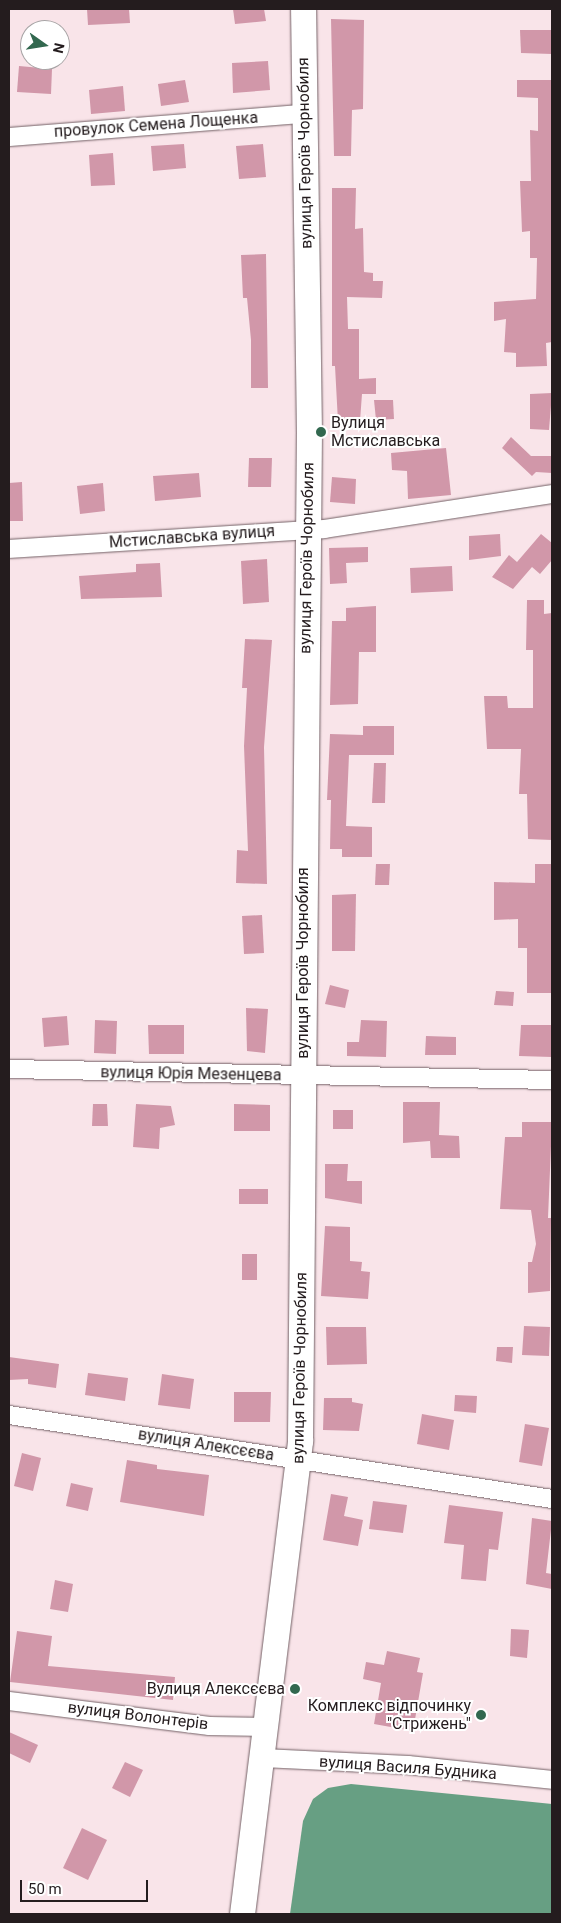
<!DOCTYPE html>
<meta charset="utf-8">
<style>
body{margin:0}
#map{position:relative;width:561px;height:1923px;overflow:hidden;background:#f9e4e9;font-family:Roboto,sans-serif}
div>[style]{position:absolute}
.water>*{inset:0;background:#679f83}
.building>*{inset:0;background:#d197a9}
.roads{filter:drop-shadow(0 0 1px #736166) drop-shadow(0 0 1px #736166)}
.street>*{height:18px;margin:-9px;padding:0 9px;transform-origin:9px;border-radius:9px;background:#fff}
.secondary>*{height:25px;margin:-12.5px;padding:0 12.5px;transform-origin:12.5px;border-radius:12.5px;background:#fff}
.dots>*{width:14px;height:14px;translate:-50% -50%;box-sizing:border-box;border:2px solid #fff;border-radius:50%}
span{translate:-50% -50%;white-space:nowrap;text-align:center;line-height:1.15;-webkit-text-stroke:4px #fff;paint-order:stroke}
.street-label{font-size:16px;color:#241c1e}
.poi-label{font-size:16px;color:#241c1e}
.left{translate:0 -50%;text-align:left}
.right{translate:-100% -50%;text-align:right}
.frame{position:absolute;inset:0;border:10px solid #241c1e;pointer-events:none}
.north{position:absolute;left:20px;top:20px;width:50px;height:50px;box-sizing:border-box;background:#fff;border:1px solid #a7a4a5;border-radius:50%;rotate:103deg;font-size:14px;font-weight:700;line-height:20px;text-align:center;color:#241c1e}
.north::after{content:'';display:block;margin:auto;width:18px;height:22px;background:#32684f;clip-path:polygon(50% 0,100% 100%,50% 72%,0 100%)}
.scale{position:absolute;left:20px;top:1880px;width:128px;height:22px;box-sizing:border-box;border:2px solid #241c1e;border-top:0;padding-left:6px;font-size:15px;line-height:18px;white-space:nowrap;color:#241c1e;-webkit-text-stroke:4px #fff;paint-order:stroke}
</style>
<div id="map">
<div class="water">
<div style="clip-path:polygon(351px 1784px,552px 1804px,552px 1914px,290px 1914px,303px 1821px,313px 1799px,328px 1788px)"></div>
</div>
<div class="building">
<div style="clip-path:polygon(87px 9px,129px 9px,130px 23px,88px 25px)"></div>
<div style="clip-path:polygon(233px 9px,264px 9px,266px 21px,235px 24px)"></div>
<div style="clip-path:polygon(331px 19px,364px 20px,363px 109px,352px 110px,351px 156px,334px 156px)"></div>
<div style="clip-path:polygon(520px 30px,552px 30px,552px 54px,521px 53px)"></div>
<div style="clip-path:polygon(268px 61px,270px 90px,233px 93px,232px 63px)"></div>
<div style="clip-path:polygon(19px 66px,52px 69px,51px 94px,17px 92px)"></div>
<div style="clip-path:polygon(185px 80px,189px 102px,161px 106px,158px 84px)"></div>
<div style="clip-path:polygon(517px 80px,552px 80px,552px 342px,546px 343px,547px 366px,516px 367px,516px 353px,504px 352px,506px 319px,494px 321px,494px 302px,536px 299px,537px 258px,530px 258px,530px 231px,522px 232px,520px 181px,531px 181px,530px 130px,538px 131px,538px 98px,517px 97px)"></div>
<div style="clip-path:polygon(123px 86px,125px 111px,91px 114px,89px 90px)"></div>
<div style="clip-path:polygon(184px 144px,186px 168px,153px 171px,151px 146px)"></div>
<div style="clip-path:polygon(263px 144px,266px 177px,239px 179px,236px 146px)"></div>
<div style="clip-path:polygon(113px 153px,115px 185px,91px 186px,89px 155px)"></div>
<div style="clip-path:polygon(332px 188px,356px 188px,355px 229px,363px 228px,364px 272px,373px 273px,373px 281px,383px 281px,382px 298px,347px 297px,348px 329px,359px 329px,359px 379px,376px 378px,376px 394px,362px 394px,360px 421px,338px 422px,335px 366px,332px 366px)"></div>
<div style="clip-path:polygon(266px 254px,268px 388px,251px 388px,251px 340px,247px 298px,243px 298px,241px 255px)"></div>
<div style="clip-path:polygon(552px 393px,549px 430px,530px 429px,530px 394px)"></div>
<div style="clip-path:polygon(374px 400px,393px 400px,394px 419px,376px 420px)"></div>
<div style="clip-path:polygon(511px 437px,531px 456px,552px 456px,552px 473px,536px 472px,532px 476px,502px 448px)"></div>
<div style="clip-path:polygon(446px 448px,451px 495px,408px 499px,407px 471px,392px 470px,391px 453px)"></div>
<div style="clip-path:polygon(249px 458px,272px 458px,271px 487px,248px 487px)"></div>
<div style="clip-path:polygon(199px 473px,201px 497px,155px 501px,153px 476px)"></div>
<div style="clip-path:polygon(332px 477px,356px 479px,355px 504px,330px 502px)"></div>
<div style="clip-path:polygon(22px 482px,23px 521px,9px 521px,9px 483px)"></div>
<div style="clip-path:polygon(103px 483px,105px 511px,80px 514px,77px 486px)"></div>
<div style="clip-path:polygon(500px 534px,501px 556px,469px 560px,469px 536px)"></div>
<div style="clip-path:polygon(541px 534px,552px 543px,552px 560px,540px 574px,532px 567px,513px 589px,492px 577px,509px 555px,517px 562px)"></div>
<div style="clip-path:polygon(368px 547px,368px 562px,346px 563px,347px 583px,330px 584px,329px 548px)"></div>
<div style="clip-path:polygon(267px 559px,269px 602px,243px 604px,241px 561px)"></div>
<div style="clip-path:polygon(160px 563px,162px 597px,81px 599px,79px 576px,136px 572px,136px 564px)"></div>
<div style="clip-path:polygon(452px 566px,453px 591px,411px 593px,410px 568px)"></div>
<div style="clip-path:polygon(527px 600px,544px 600px,544px 614px,552px 613px,552px 840px,528px 839px,527px 794px,519px 794px,521px 749px,487px 749px,484px 696px,507px 696px,508px 708px,533px 708px,533px 650px,526px 650px)"></div>
<div style="clip-path:polygon(376px 606px,376px 652px,359px 652px,358px 704px,330px 705px,332px 621px,346px 621px,346px 608px)"></div>
<div style="clip-path:polygon(245px 639px,272px 640px,264px 747px,267px 884px,236px 883px,237px 850px,248px 851px,244px 746px,247px 688px,242px 688px)"></div>
<div style="clip-path:polygon(363px 726px,394px 726px,394px 755px,349px 755px,346px 826px,372px 827px,372px 857px,342px 857px,342px 849px,330px 849px,331px 800px,327px 800px,330px 734px,363px 735px)"></div>
<div style="clip-path:polygon(374px 763px,386px 763px,385px 803px,372px 803px)"></div>
<div style="clip-path:polygon(376px 864px,390px 864px,389px 885px,375px 885px)"></div>
<div style="clip-path:polygon(535px 864px,552px 864px,552px 993px,527px 993px,527px 948px,518px 948px,518px 919px,494px 920px,494px 882px,535px 883px)"></div>
<div style="clip-path:polygon(356px 894px,355px 951px,332px 951px,332px 895px)"></div>
<div style="clip-path:polygon(262px 915px,264px 953px,244px 954px,242px 916px)"></div>
<div style="clip-path:polygon(330px 985px,349px 990px,345px 1008px,325px 1004px)"></div>
<div style="clip-path:polygon(496px 991px,514px 992px,513px 1006px,494px 1005px)"></div>
<div style="clip-path:polygon(246px 1008px,268px 1009px,265px 1053px,247px 1051px)"></div>
<div style="clip-path:polygon(67px 1016px,69px 1045px,44px 1047px,42px 1018px)"></div>
<div style="clip-path:polygon(95px 1020px,117px 1021px,116px 1054px,94px 1053px)"></div>
<div style="clip-path:polygon(361px 1020px,387px 1021px,386px 1057px,347px 1056px,347px 1042px,359px 1042px)"></div>
<div style="clip-path:polygon(148px 1025px,184px 1025px,184px 1054px,149px 1054px)"></div>
<div style="clip-path:polygon(521px 1025px,552px 1025px,552px 1057px,519px 1056px)"></div>
<div style="clip-path:polygon(426px 1036px,456px 1037px,456px 1055px,425px 1055px)"></div>
<div style="clip-path:polygon(403px 1102px,440px 1102px,439px 1135px,459px 1136px,460px 1158px,431px 1158px,430px 1141px,403px 1143px)"></div>
<div style="clip-path:polygon(93px 1104px,107px 1104px,108px 1126px,92px 1126px)"></div>
<div style="clip-path:polygon(136px 1104px,171px 1106px,175px 1125px,160px 1128px,159px 1149px,133px 1147px)"></div>
<div style="clip-path:polygon(234px 1104px,270px 1105px,270px 1131px,234px 1131px)"></div>
<div style="clip-path:polygon(333px 1110px,353px 1110px,353px 1129px,333px 1129px)"></div>
<div style="clip-path:polygon(522px 1122px,552px 1122px,548px 1218px,551px 1218px,550px 1291px,528px 1293px,528px 1262px,532px 1262px,536px 1244px,531px 1210px,500px 1209px,505px 1137px,522px 1137px)"></div>
<div style="clip-path:polygon(325px 1164px,348px 1164px,347px 1181px,362px 1181px,362px 1204px,325px 1198px)"></div>
<div style="clip-path:polygon(239px 1189px,268px 1189px,268px 1204px,239px 1204px)"></div>
<div style="clip-path:polygon(325px 1226px,350px 1227px,350px 1261px,362px 1262px,361px 1271px,370px 1272px,368px 1299px,321px 1296px)"></div>
<div style="clip-path:polygon(242px 1254px,257px 1254px,257px 1280px,242px 1280px)"></div>
<div style="clip-path:polygon(524px 1326px,550px 1327px,549px 1356px,522px 1355px)"></div>
<div style="clip-path:polygon(326px 1327px,366px 1327px,367px 1364px,327px 1365px)"></div>
<div style="clip-path:polygon(497px 1347px,513px 1347px,512px 1363px,496px 1361px)"></div>
<div style="clip-path:polygon(9px 1357px,59px 1364px,56px 1388px,28px 1384px,28px 1379px,9px 1380px)"></div>
<div style="clip-path:polygon(88px 1373px,128px 1378px,125px 1401px,85px 1395px)"></div>
<div style="clip-path:polygon(162px 1374px,194px 1379px,190px 1409px,158px 1405px)"></div>
<div style="clip-path:polygon(234px 1392px,271px 1392px,270px 1422px,234px 1422px)"></div>
<div style="clip-path:polygon(455px 1395px,477px 1396px,476px 1413px,454px 1411px)"></div>
<div style="clip-path:polygon(324px 1398px,352px 1398px,352px 1402px,363px 1404px,359px 1431px,323px 1430px)"></div>
<div style="clip-path:polygon(422px 1414px,454px 1420px,449px 1450px,417px 1444px)"></div>
<div style="clip-path:polygon(525px 1424px,549px 1428px,542px 1466px,519px 1462px)"></div>
<div style="clip-path:polygon(22px 1453px,41px 1458px,33px 1491px,14px 1486px)"></div>
<div style="clip-path:polygon(127px 1460px,157px 1465px,157px 1469px,209px 1475px,204px 1516px,120px 1502px)"></div>
<div style="clip-path:polygon(71px 1483px,93px 1488px,88px 1511px,66px 1506px)"></div>
<div style="clip-path:polygon(331px 1494px,348px 1497px,344px 1516px,363px 1520px,358px 1546px,323px 1540px)"></div>
<div style="clip-path:polygon(373px 1501px,407px 1505px,403px 1533px,369px 1529px)"></div>
<div style="clip-path:polygon(449px 1505px,503px 1512px,498px 1550px,489px 1549px,486px 1581px,461px 1579px,464px 1545px,444px 1543px)"></div>
<div style="clip-path:polygon(532px 1518px,552px 1521px,546px 1573px,552px 1574px,552px 1589px,526px 1584px)"></div>
<div style="clip-path:polygon(55px 1580px,73px 1584px,68px 1612px,50px 1609px)"></div>
<div style="clip-path:polygon(511px 1629px,529px 1630px,527px 1658px,510px 1656px)"></div>
<div style="clip-path:polygon(17px 1631px,52px 1636px,48px 1666px,175px 1677px,173px 1700px,10px 1682px)"></div>
<div style="clip-path:polygon(387px 1651px,420px 1658px,417px 1672px,423px 1673px,413px 1731px,374px 1724px,381px 1683px,363px 1679px,366px 1662px,384px 1665px)"></div>
<div style="clip-path:polygon(9px 1732px,38px 1745px,30px 1763px,9px 1753px)"></div>
<div style="clip-path:polygon(125px 1762px,143px 1770px,130px 1797px,112px 1788px)"></div>
<div style="clip-path:polygon(82px 1828px,107px 1840px,88px 1880px,63px 1868px)"></div>
</div>
<div class="roads">
<div class="street">
<div style="left:9px;top:137px;width:296px;rotate:-4.5deg"></div>
<div style="left:9px;top:549px;width:316px;rotate:-3.6deg"></div>
<div style="left:324px;top:529px;width:231px;rotate:-8.7deg"></div>
<div style="left:9px;top:1069px;width:543px;rotate:1.16deg"></div>
<div style="left:9px;top:1415px;width:549px;rotate:8.79deg"></div>
<div style="left:9px;top:1701px;width:202px;rotate:7.1deg"></div>
<div style="left:209px;top:1726px;width:58px;rotate:1deg"></div>
<div style="left:263px;top:1758px;width:145px;rotate:2.8deg"></div>
<div style="left:408px;top:1765px;width:145px;rotate:5.9deg"></div>
</div>
<div class="secondary">
<div style="left:242px;top:1914px;width:477px;rotate:-83deg"></div>
<div style="left:300px;top:1441px;width:1008px;rotate:-89.49deg"></div>
<div style="left:309px;top:433px;width:424px;rotate:-90.8deg"></div>
</div>
</div>
<div class="dots">
<div style="left:321px;top:432px;background:#32684f"></div>
<div style="left:295px;top:1689px;background:#32684f"></div>
<div style="left:481px;top:1715px;background:#32684f"></div>
</div>
<div class="street-label">
<span style="left:156px;top:125px;rotate:-4deg">провулок Семена Лощенка</span>
<span style="left:305px;top:153px;rotate:-91deg">вулиця Героїв Чорнобиля</span>
<span style="left:192px;top:537px;rotate:-4deg">Мстиславська вулиця</span>
<span style="left:307px;top:558px;rotate:-89deg">вулиця Героїв Чорнобиля</span>
<span style="left:303px;top:963px;rotate:-90deg">вулиця Героїв Чорнобиля</span>
<span style="left:191px;top:1074px;rotate:1deg">вулиця Юрія Мезенцева</span>
<span style="left:300px;top:1368px;rotate:-89deg">вулиця Героїв Чорнобиля</span>
<span style="left:206px;top:1445px;rotate:9deg">вулиця Алексєєва</span>
<span style="left:138px;top:1716px;rotate:7deg">вулиця Волонтерів</span>
<span style="left:408px;top:1768px;rotate:4deg">вулиця Василя Будника</span>
</div>
<div class="poi-label">
<span class="left" style="left:331px;top:432px">Вулиця<br>Мстиславська</span>
<span class="right" style="left:285px;top:1689px">Вулиця Алексєєва</span>
<span class="right" style="left:471px;top:1715px">Комплекс відпочинку<br>"Стрижень"</span>
</div>
<div class="frame"></div>
<div class="north">N</div>
<div class="scale">50 m</div>
</div>
